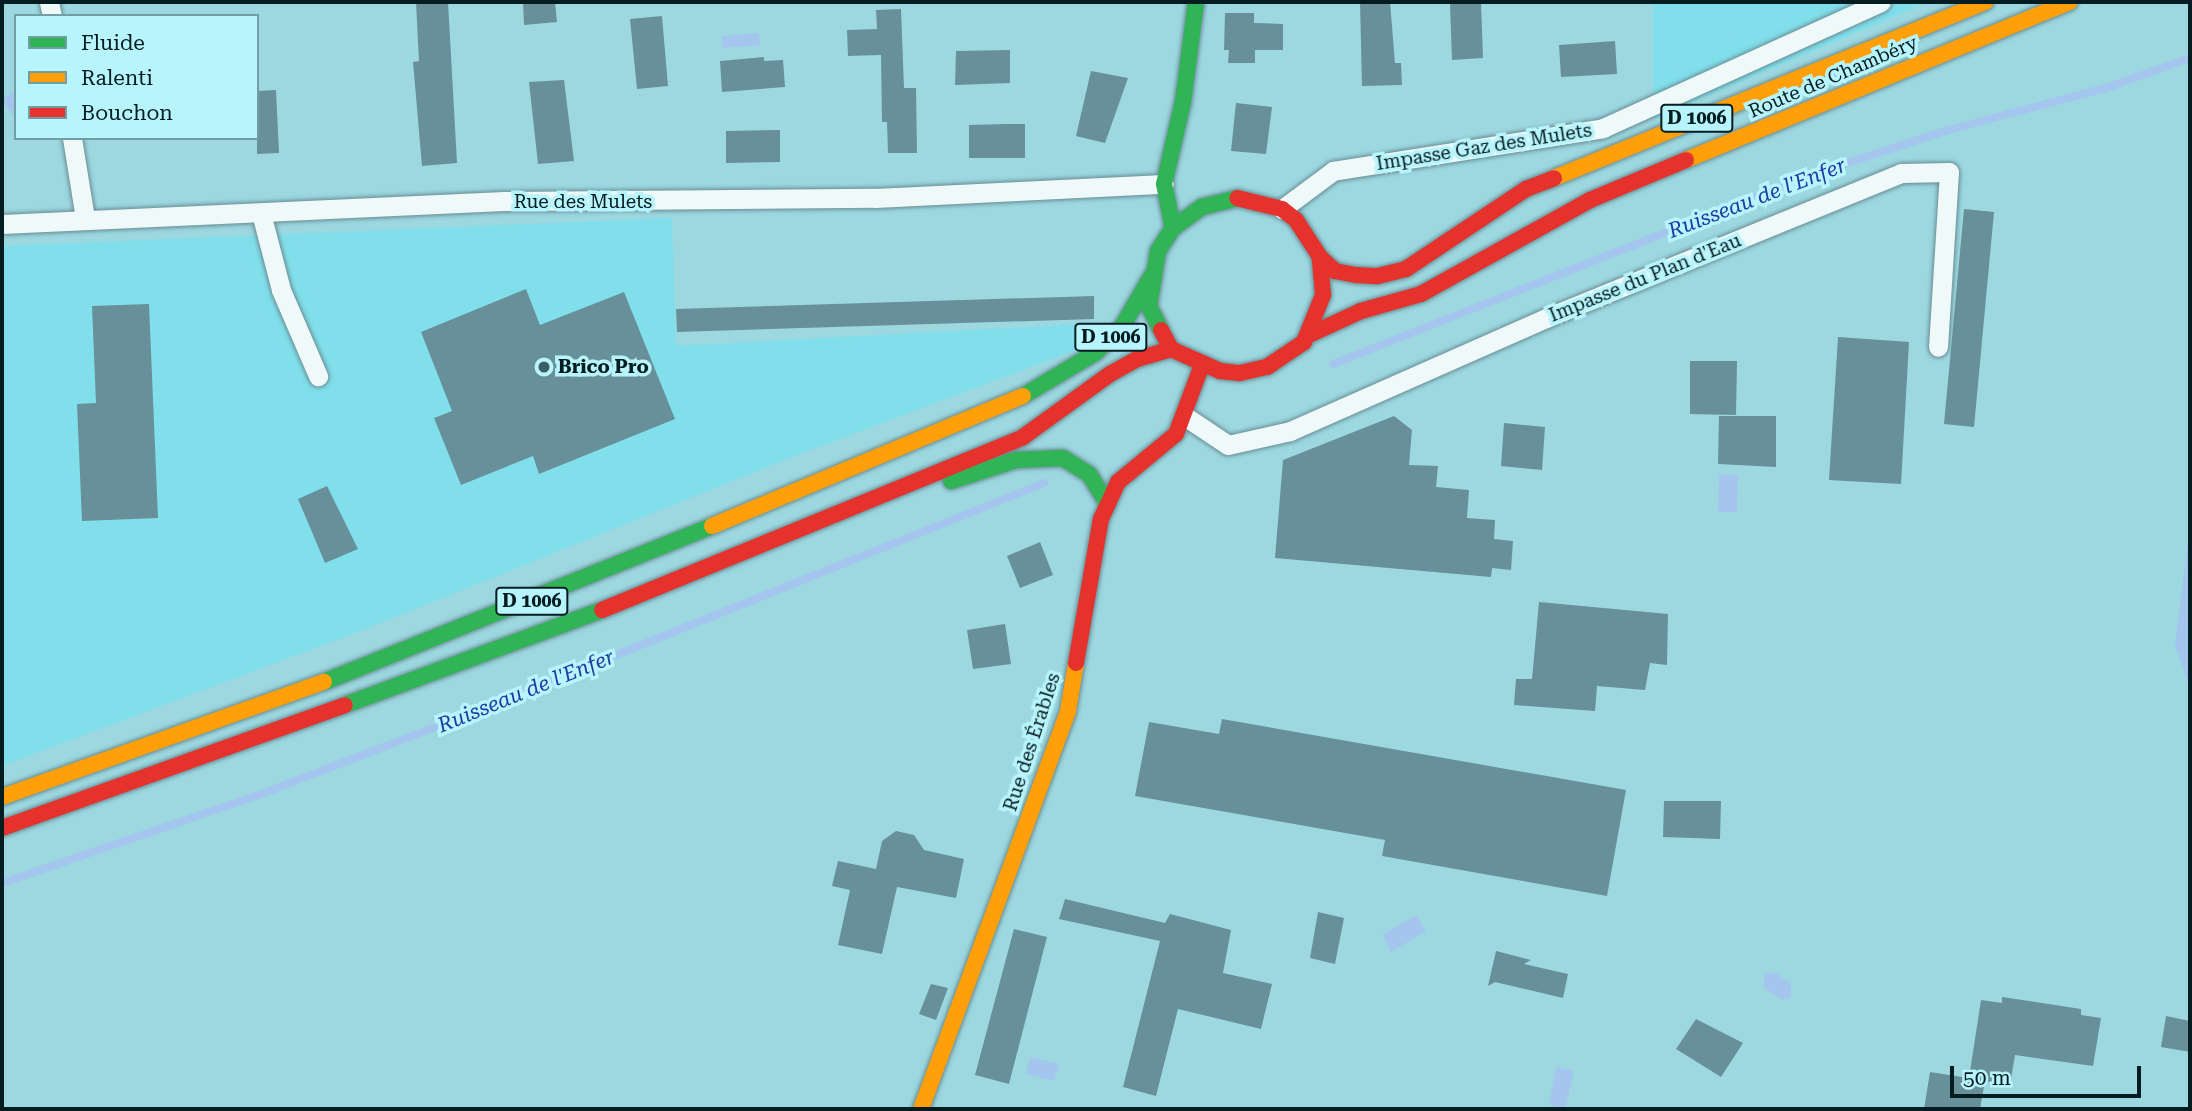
<!DOCTYPE html>
<meta charset="utf-8">
<style>
body{margin:0}
#map{position:relative;width:2192px;height:1111px;overflow:hidden;background:#9dd8e1;font-family:"Roboto Serif",serif}
div>[style]{position:absolute}
.built>*{inset:0;background:#80dfeb}
.water>*{inset:0;background:#a3c5ee}
.stream>*{height:8px;margin:-4px;padding:0 4px;transform-origin:4px;border-radius:4px;background:#a3c5ee}
.building>*{inset:0;background:#67909a}
.roads{filter:drop-shadow(0 0 2px #688d93) drop-shadow(0 0 2px #688d93)}
.street>*{height:19px;margin:-9.5px;padding:0 9.5px;transform-origin:9.5px;border-radius:9.5px;background:#f0f9fa}
.fast>*{height:16px;margin:-8px;padding:0 8px;transform-origin:8px;border-radius:8px;background:#30b455}
.slow>*{height:16px;margin:-8px;padding:0 8px;transform-origin:8px;border-radius:8px;background:#ff9f0a}
.jam>*{height:16px;margin:-8px;padding:0 8px;transform-origin:8px;border-radius:8px;background:#e5322d}
.dots>*{width:19px;height:19px;translate:-50% -50%;box-sizing:border-box;border:4px solid #b8f4fc;border-radius:50%}
span{translate:-50% -50%;white-space:nowrap;text-align:center;line-height:1.15;-webkit-text-stroke:7px #b8f4fc;paint-order:stroke}
.shield-label span{padding:2px 5px;background:#b8f4fc;border:2px solid;border-radius:5px;-webkit-text-stroke-width:0}
.shield-label{font-size:18px;color:#051d20;font-weight:700}
.street-label{font-size:19px;color:#051d20}
.poi-label{font-size:19px;color:#051d20;font-weight:700}
.left{translate:0 -50%;text-align:left}
.water-label{font-size:21px;color:#1f3ba2;font-style:italic}
.frame{position:absolute;inset:0;border:4px solid #051d20;pointer-events:none}
.legend{position:absolute;left:14px;top:14px;width:245px;height:126px;box-sizing:border-box;background:#b8f4fc;border:2px solid #709ea4;margin:0;padding:9px 12px;list-style:none;font-size:21px;color:#051d20}
.legend li{display:flex;align-items:center;gap:14px;height:35px}
.legend b{width:35px;border:2px solid #709ea4}
.scale{position:absolute;left:1950px;top:1066px;width:191px;height:32px;box-sizing:border-box;border:4px solid #051d20;border-top:0;padding-left:9px;font-size:21px;line-height:24px;white-space:nowrap;color:#051d20;-webkit-text-stroke:5px #b8f4fc;paint-order:stroke}
</style>
<div id="map">
<div class="built">
<div style="clip-path:polygon(1653px 2px,1928px 2px,1653px 119px)"></div>
<div style="clip-path:polygon(672px 218px,676px 346px,1102px 323px,1073px 351px,792px 457px,363px 630px,2px 766px,2px 246px)"></div>
</div>
<div class="water">
<div style="clip-path:polygon(759px 33px,760px 45px,723px 48px,722px 36px)"></div>
<div style="clip-path:polygon(16px 90px,16px 119px,2px 100px)"></div>
<div style="clip-path:polygon(1719px 474px,1738px 475px,1737px 512px,1718px 512px)"></div>
<div style="clip-path:polygon(2190px 524px,2190px 688px,2175px 645px)"></div>
<div style="clip-path:polygon(1416px 915px,1426px 931px,1391px 952px,1382px 935px)"></div>
<div style="clip-path:polygon(1765px 973px,1776px 973px,1791px 984px,1791px 997px,1783px 1000px,1763px 987px)"></div>
<div style="clip-path:polygon(1030px 1057px,1059px 1064px,1054px 1081px,1026px 1074px)"></div>
<div style="clip-path:polygon(1556px 1067px,1574px 1071px,1566px 1106px,1560px 1109px,1549px 1104px)"></div>
</div>
<div class="stream">
<div style="left:1333px;top:364px;width:514px;rotate:-21.57deg"></div>
<div style="left:1811px;top:175px;width:141px;rotate:-18.2deg"></div>
<div style="left:1945px;top:131px;width:167px;rotate:-15deg"></div>
<div style="left:2106px;top:88px;width:89px;rotate:-19.7deg"></div>
<div style="left:2px;top:883px;width:260px;rotate:-18.9deg"></div>
<div style="left:248px;top:799px;width:235px;rotate:-21deg"></div>
<div style="left:467px;top:715px;width:622px;rotate:-21.9deg"></div>
</div>
<div class="building">
<div style="clip-path:polygon(416px 2px,448px 2px,457px 163px,422px 166px,413px 62px,419px 61px)"></div>
<div style="clip-path:polygon(523px 2px,555px 2px,557px 22px,524px 25px)"></div>
<div style="clip-path:polygon(1360px 2px,1390px 2px,1395px 63px,1401px 63px,1402px 85px,1362px 86px)"></div>
<div style="clip-path:polygon(1481px 3px,1483px 58px,1452px 60px,1450px 4px)"></div>
<div style="clip-path:polygon(901px 9px,904px 88px,916px 88px,917px 153px,888px 153px,887px 122px,882px 122px,881px 55px,848px 56px,847px 30px,877px 29px,876px 10px)"></div>
<div style="clip-path:polygon(1225px 13px,1254px 13px,1254px 23px,1283px 24px,1283px 50px,1255px 50px,1255px 63px,1228px 63px,1229px 50px,1224px 50px)"></div>
<div style="clip-path:polygon(662px 16px,668px 86px,637px 89px,630px 19px)"></div>
<div style="clip-path:polygon(1615px 41px,1617px 74px,1561px 77px,1559px 45px)"></div>
<div style="clip-path:polygon(1010px 50px,1010px 83px,955px 85px,956px 51px)"></div>
<div style="clip-path:polygon(764px 57px,764px 61px,783px 60px,785px 87px,722px 92px,720px 61px)"></div>
<div style="clip-path:polygon(1091px 71px,1128px 78px,1105px 143px,1076px 136px)"></div>
<div style="clip-path:polygon(564px 80px,574px 161px,538px 164px,529px 82px)"></div>
<div style="clip-path:polygon(276px 90px,279px 153px,257px 154px,257px 91px)"></div>
<div style="clip-path:polygon(1236px 103px,1272px 107px,1266px 154px,1231px 151px)"></div>
<div style="clip-path:polygon(1006px 124px,1025px 124px,1025px 158px,969px 158px,969px 125px)"></div>
<div style="clip-path:polygon(780px 130px,780px 162px,726px 163px,726px 131px)"></div>
<div style="clip-path:polygon(1964px 209px,1994px 212px,1974px 427px,1944px 424px)"></div>
<div style="clip-path:polygon(526px 289px,540px 325px,624px 292px,675px 419px,539px 474px,533px 456px,461px 485px,434px 418px,452px 411px,421px 332px)"></div>
<div style="clip-path:polygon(1094px 296px,1094px 319px,677px 332px,676px 309px)"></div>
<div style="clip-path:polygon(149px 304px,158px 518px,82px 521px,77px 404px,96px 403px,92px 306px)"></div>
<div style="clip-path:polygon(1838px 337px,1909px 342px,1901px 484px,1829px 480px)"></div>
<div style="clip-path:polygon(1690px 361px,1737px 361px,1736px 415px,1690px 414px)"></div>
<div style="clip-path:polygon(1394px 416px,1412px 430px,1409px 465px,1438px 466px,1436px 487px,1469px 490px,1467px 518px,1495px 520px,1494px 539px,1513px 541px,1511px 570px,1492px 568px,1491px 577px,1275px 558px,1283px 460px)"></div>
<div style="clip-path:polygon(1719px 416px,1776px 416px,1776px 467px,1718px 464px)"></div>
<div style="clip-path:polygon(1504px 423px,1545px 427px,1542px 470px,1501px 466px)"></div>
<div style="clip-path:polygon(327px 486px,358px 549px,325px 563px,298px 499px)"></div>
<div style="clip-path:polygon(1040px 542px,1053px 575px,1020px 588px,1007px 556px)"></div>
<div style="clip-path:polygon(1539px 602px,1668px 614px,1667px 665px,1650px 663px,1645px 690px,1597px 686px,1595px 711px,1514px 705px,1516px 679px,1532px 679px)"></div>
<div style="clip-path:polygon(1005px 624px,1011px 664px,973px 669px,967px 630px)"></div>
<div style="clip-path:polygon(1222px 719px,1626px 790px,1607px 896px,1382px 856px,1385px 840px,1135px 796px,1149px 722px,1219px 734px)"></div>
<div style="clip-path:polygon(1664px 801px,1721px 801px,1720px 839px,1663px 837px)"></div>
<div style="clip-path:polygon(896px 831px,914px 835px,924px 850px,964px 859px,956px 898px,897px 887px,882px 954px,838px 945px,850px 890px,832px 886px,838px 861px,876px 869px,882px 841px)"></div>
<div style="clip-path:polygon(1065px 899px,1165px 923px,1170px 914px,1231px 930px,1223px 973px,1272px 984px,1261px 1029px,1178px 1009px,1156px 1096px,1123px 1087px,1160px 941px,1059px 919px)"></div>
<div style="clip-path:polygon(1318px 912px,1344px 918px,1335px 964px,1310px 958px)"></div>
<div style="clip-path:polygon(1014px 929px,1047px 937px,1009px 1084px,975px 1075px)"></div>
<div style="clip-path:polygon(1496px 951px,1531px 960px,1524px 964px,1568px 974px,1563px 998px,1495px 982px,1488px 986px)"></div>
<div style="clip-path:polygon(931px 984px,948px 988px,936px 1020px,919px 1014px)"></div>
<div style="clip-path:polygon(2002px 997px,2081px 1009px,2081px 1015px,2101px 1018px,2093px 1066px,2015px 1055px,2010px 1085px,1985px 1081px,1980px 1109px,1924px 1109px,1930px 1072px,1969px 1078px,1981px 1000px,2002px 1003px)"></div>
<div style="clip-path:polygon(2166px 1016px,2190px 1021px,2190px 1052px,2161px 1047px)"></div>
<div style="clip-path:polygon(1696px 1019px,1743px 1043px,1721px 1077px,1676px 1049px)"></div>
</div>
<div class="roads">
<div class="street">
<div style="left:49px;top:2px;width:14px;rotate:78deg"></div>
<div style="left:72px;top:138px;width:81px;rotate:80.8deg"></div>
<div style="left:1282px;top:209px;width:64px;rotate:-36.7deg"></div>
<div style="left:1333px;top:171px;width:273px;rotate:-9deg"></div>
<div style="left:1603px;top:128px;width:305px;rotate:-24.4deg"></div>
<div style="left:261px;top:213px;width:80px;rotate:75.4deg"></div>
<div style="left:281px;top:290px;width:94px;rotate:66.7deg"></div>
<div style="left:2px;top:224px;width:504px;rotate:-2.62deg"></div>
<div style="left:505px;top:201px;width:370px;rotate:-0.5deg"></div>
<div style="left:875px;top:198px;width:289px;rotate:-2.8deg"></div>
<div style="left:1186px;top:417px;width:50px;rotate:33.7deg"></div>
<div style="left:1228px;top:445px;width:64px;rotate:-12.7deg"></div>
<div style="left:1290px;top:431px;width:280px;rotate:-23.8deg"></div>
<div style="left:1546px;top:318px;width:383px;rotate:-22.2deg"></div>
<div style="left:1901px;top:173px;width:48px;rotate:-1.2deg"></div>
<div style="left:1949px;top:172px;width:175px;rotate:93.6deg"></div>
</div>
<div class="fast">
<div style="left:1173px;top:228px;width:45px;rotate:-101.6deg"></div>
<div style="left:1164px;top:184px;width:84px;rotate:-77deg"></div>
<div style="left:1183px;top:102px;width:101px;rotate:-82.6deg"></div>
<div style="left:1161px;top:330px;width:27px;rotate:-117deg"></div>
<div style="left:1149px;top:306px;width:56px;rotate:-80.7deg"></div>
<div style="left:1158px;top:251px;width:27px;rotate:-57deg"></div>
<div style="left:1173px;top:228px;width:36px;rotate:-36deg"></div>
<div style="left:1202px;top:207px;width:36px;rotate:-14deg"></div>
<div style="left:1023px;top:396px;width:84px;rotate:-30.8deg"></div>
<div style="left:1095px;top:353px;width:37px;rotate:-44deg"></div>
<div style="left:1122px;top:327px;width:58px;rotate:-59.9deg"></div>
<div style="left:951px;top:481px;width:68px;rotate:-17.9deg"></div>
<div style="left:1016px;top:460px;width:47px;rotate:-2.4deg"></div>
<div style="left:1063px;top:458px;width:31px;rotate:32deg"></div>
<div style="left:1089px;top:474px;width:36px;rotate:58deg"></div>
<div style="left:324px;top:682px;width:418px;rotate:-21.9deg"></div>
<div style="left:345px;top:705px;width:274px;rotate:-20.3deg"></div>
</div>
<div class="slow">
<div style="left:1686px;top:160px;width:415px;rotate:-22.4deg"></div>
<div style="left:1554px;top:178px;width:466px;rotate:-22.2deg"></div>
<div style="left:712px;top:526px;width:337px;rotate:-22.7deg"></div>
<div style="left:2px;top:797px;width:342px;rotate:-19.7deg"></div>
<div style="left:921px;top:1109px;width:424px;rotate:-69.7deg"></div>
<div style="left:1068px;top:711px;width:49px;rotate:-80.5deg"></div>
</div>
<div class="jam">
<div style="left:1320px;top:257px;width:21px;rotate:43deg"></div>
<div style="left:1335px;top:271px;width:21px;rotate:11deg"></div>
<div style="left:1356px;top:275px;width:22px;rotate:3deg"></div>
<div style="left:1378px;top:276px;width:29px;rotate:-14deg"></div>
<div style="left:1406px;top:269px;width:144px;rotate:-33.7deg"></div>
<div style="left:1526px;top:189px;width:30px;rotate:-21deg"></div>
<div style="left:1161px;top:330px;width:21px;rotate:62deg"></div>
<div style="left:1171px;top:349px;width:54px;rotate:24.2deg"></div>
<div style="left:1220px;top:371px;width:20px;rotate:6deg"></div>
<div style="left:1240px;top:373px;width:28px;rotate:-13deg"></div>
<div style="left:1267px;top:367px;width:45px;rotate:-34deg"></div>
<div style="left:1304px;top:342px;width:51px;rotate:-68deg"></div>
<div style="left:1323px;top:295px;width:38px;rotate:-95deg"></div>
<div style="left:1320px;top:257px;width:44px;rotate:-123deg"></div>
<div style="left:1296px;top:220px;width:18px;rotate:-142deg"></div>
<div style="left:1282px;top:209px;width:46px;rotate:-166.3deg"></div>
<div style="left:1311px;top:334px;width:55px;rotate:-24.7deg"></div>
<div style="left:1361px;top:311px;width:62px;rotate:-15.8deg"></div>
<div style="left:1421px;top:294px;width:193px;rotate:-29.1deg"></div>
<div style="left:1590px;top:200px;width:104px;rotate:-22.6deg"></div>
<div style="left:602px;top:610px;width:455px;rotate:-22.3deg"></div>
<div style="left:1023px;top:437px;width:107px;rotate:-35.9deg"></div>
<div style="left:1110px;top:374px;width:31px;rotate:-29deg"></div>
<div style="left:1137px;top:359px;width:35px;rotate:-16deg"></div>
<div style="left:1076px;top:663px;width:146px;rotate:-80.2deg"></div>
<div style="left:1101px;top:519px;width:41px;rotate:-65.3deg"></div>
<div style="left:1118px;top:482px;width:75px;rotate:-39.6deg"></div>
<div style="left:1176px;top:434px;width:74px;rotate:-69.4deg"></div>
<div style="left:2px;top:828px;width:364px;rotate:-19.7deg"></div>
</div>
</div>
<div class="dots">
<div style="left:544px;top:367px;background:#3a5e64"></div>
</div>
<div class="shield-label">
<span style="left:1697px;top:118px">D 1006</span>
<span style="left:1111px;top:337px">D 1006</span>
<span style="left:532px;top:601px">D 1006</span>
</div>
<div class="street-label">
<span style="left:1833px;top:77px;rotate:-23deg">Route de Chambéry</span>
<span style="left:1484px;top:147px;rotate:-9deg">Impasse Gaz des Mulets</span>
<span style="left:583px;top:202px">Rue des Mulets</span>
<span style="left:1645px;top:278px;rotate:-22deg">Impasse du Plan d'Eau</span>
<span style="left:1032px;top:742px;rotate:-72deg">Rue des Érables</span>
</div>
<div class="poi-label">
<span class="left" style="left:558px;top:367px">Brico Pro</span>
</div>
<div class="water-label">
<span style="left:1757px;top:198px;rotate:-21deg">Ruisseau de l'Enfer</span>
<span style="left:526px;top:691px;rotate:-22deg">Ruisseau de l'Enfer</span>
</div>
<div class="frame"></div>
<ul class="legend">
<li><b style="height:9px;background:#30b455"></b>Fluide</li>
<li><b style="height:9px;background:#ff9f0a"></b>Ralenti</li>
<li><b style="height:9px;background:#e5322d"></b>Bouchon</li>
</ul>
<div class="scale">50 m</div>
</div>
